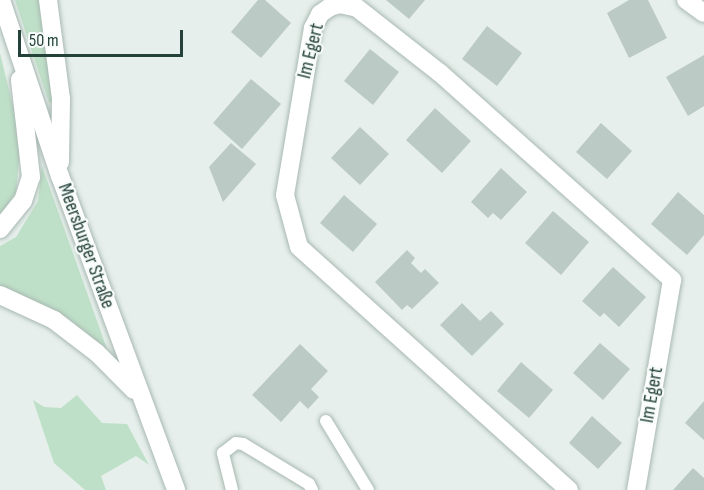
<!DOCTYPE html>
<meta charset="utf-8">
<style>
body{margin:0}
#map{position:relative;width:704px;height:490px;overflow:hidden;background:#e6efeb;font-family:"Sofia Sans Condensed",sans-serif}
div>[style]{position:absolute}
.green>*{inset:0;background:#bfe0c8}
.building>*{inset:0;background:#bbcac4}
.roads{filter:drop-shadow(0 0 2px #a8b8b2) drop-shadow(0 0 2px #a8b8b2)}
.service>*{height:12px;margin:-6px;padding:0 6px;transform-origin:6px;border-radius:6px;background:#fff}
.minor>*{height:18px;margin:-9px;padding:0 9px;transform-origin:9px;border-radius:9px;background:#fff}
.tertiary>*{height:18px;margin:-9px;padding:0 9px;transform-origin:9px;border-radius:9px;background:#fff}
span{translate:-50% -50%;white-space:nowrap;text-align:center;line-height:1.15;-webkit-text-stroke:4.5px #f7fbf9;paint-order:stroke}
.street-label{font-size:20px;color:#24423a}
.scale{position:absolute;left:18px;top:30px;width:165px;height:27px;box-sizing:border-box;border:3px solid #24423a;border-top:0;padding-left:8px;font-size:18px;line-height:21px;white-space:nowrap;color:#24423a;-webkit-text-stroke:4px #f7fbf9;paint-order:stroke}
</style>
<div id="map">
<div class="green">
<div style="clip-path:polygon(15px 0,40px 0,61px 99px,49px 103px)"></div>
<div style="clip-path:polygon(0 53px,21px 140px,16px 192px,0 216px)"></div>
<div style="clip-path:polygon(42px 166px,107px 349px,69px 319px,0 286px,0 246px,16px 237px,38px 201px)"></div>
<div style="clip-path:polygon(77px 395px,102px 423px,127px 424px,149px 465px,136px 456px,101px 476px,106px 490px,85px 490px,54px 463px,33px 400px,44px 407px,61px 408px)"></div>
</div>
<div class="building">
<div style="clip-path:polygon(258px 0,265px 0,291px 23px,261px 58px,231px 32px)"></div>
<div style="clip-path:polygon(386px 0,425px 0,409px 19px)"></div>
<div style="clip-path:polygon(629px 0,648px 0,667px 38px,629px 58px,607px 13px)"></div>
<div style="clip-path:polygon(487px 26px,522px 53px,497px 86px,462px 59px)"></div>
<div style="clip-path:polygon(370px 49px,399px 72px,373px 105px,344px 81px)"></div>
<div style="clip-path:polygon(704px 55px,704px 106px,688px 116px,666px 77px)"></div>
<div style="clip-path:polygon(251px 79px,281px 104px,242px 149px,213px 123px)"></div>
<div style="clip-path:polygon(435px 108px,471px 141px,442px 173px,406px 140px)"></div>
<div style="clip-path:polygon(601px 123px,632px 151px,607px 179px,576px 152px)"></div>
<div style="clip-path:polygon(360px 127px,389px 154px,360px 185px,331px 158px)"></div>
<div style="clip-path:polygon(231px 143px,256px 164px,223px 202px,209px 167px)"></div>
<div style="clip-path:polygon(501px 168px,527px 192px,501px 220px,493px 213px,488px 218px,471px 202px)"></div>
<div style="clip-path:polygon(678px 192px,704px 215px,704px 235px,687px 255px,651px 224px)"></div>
<div style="clip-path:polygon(344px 195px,377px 224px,353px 252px,320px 223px)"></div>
<div style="clip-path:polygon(553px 211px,589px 242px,561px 275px,525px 243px)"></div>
<div style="clip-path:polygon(407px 250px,415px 258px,411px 263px,421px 273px,425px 269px,439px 283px,412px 309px,407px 305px,402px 310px,375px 282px)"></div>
<div style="clip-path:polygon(613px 267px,646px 297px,619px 327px,604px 313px,600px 317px,582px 301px)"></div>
<div style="clip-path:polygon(462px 303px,480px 321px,491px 311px,504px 324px,472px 356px,440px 325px)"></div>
<div style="clip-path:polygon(600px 343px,630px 369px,603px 400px,573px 373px)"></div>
<div style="clip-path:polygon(300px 344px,328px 371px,311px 389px,319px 397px,308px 409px,300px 401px,281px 422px,252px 395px)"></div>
<div style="clip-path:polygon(521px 362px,553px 390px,529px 418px,497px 391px)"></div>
<div style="clip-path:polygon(704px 401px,704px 440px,685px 423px)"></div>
<div style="clip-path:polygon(592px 416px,622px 443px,598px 469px,569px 443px)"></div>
<div style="clip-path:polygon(693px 468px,704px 478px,704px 490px,673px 490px)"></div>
</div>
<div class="roads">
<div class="service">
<div style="left:326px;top:421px;width:81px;rotate:58.7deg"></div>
<div style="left:232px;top:490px;width:38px;rotate:-104deg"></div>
<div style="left:223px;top:453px;width:16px;rotate:-38deg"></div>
<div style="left:236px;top:443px;width:7px;rotate:8deg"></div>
<div style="left:243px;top:444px;width:77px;rotate:31.2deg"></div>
<div style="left:309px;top:484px;width:7px;rotate:63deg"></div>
</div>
<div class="minor">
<div style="left:686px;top:0;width:22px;rotate:36deg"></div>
<div style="left:569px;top:490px;width:363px;rotate:-138deg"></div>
<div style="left:299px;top:247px;width:54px;rotate:-105.1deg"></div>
<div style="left:285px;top:195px;width:169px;rotate:-80.5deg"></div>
<div style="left:313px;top:28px;width:16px;rotate:-63deg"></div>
<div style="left:320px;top:14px;width:12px;rotate:-35deg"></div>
<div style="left:330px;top:7px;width:10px;rotate:-17deg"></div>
<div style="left:340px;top:4px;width:17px;rotate:13deg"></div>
<div style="left:357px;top:8px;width:105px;rotate:38.1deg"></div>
<div style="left:440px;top:73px;width:311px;rotate:41.7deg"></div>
<div style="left:672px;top:280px;width:213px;rotate:99.7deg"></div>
</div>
<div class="tertiary">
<div style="left:1px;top:0;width:186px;rotate:71.5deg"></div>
<div style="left:60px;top:176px;width:335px;rotate:69.7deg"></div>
<div style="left:48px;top:0;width:100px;rotate:82.5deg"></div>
<div style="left:61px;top:99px;width:63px;rotate:90.9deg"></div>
<div style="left:0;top:229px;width:36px;rotate:-51deg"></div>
<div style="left:23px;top:201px;width:25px;rotate:-72deg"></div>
<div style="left:31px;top:177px;width:98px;rotate:-96.5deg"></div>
<div style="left:0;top:295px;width:60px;rotate:24.8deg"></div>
<div style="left:54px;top:320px;width:54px;rotate:37.5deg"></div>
<div style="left:97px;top:353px;width:52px;rotate:45deg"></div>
</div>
</div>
<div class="street-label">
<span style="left:311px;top:51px;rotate:-76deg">Im Egert</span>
<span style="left:86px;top:246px;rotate:70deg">Meersburger Straße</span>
<span style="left:652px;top:395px;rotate:-80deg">Im Egert</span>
</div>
<div class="scale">50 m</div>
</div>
